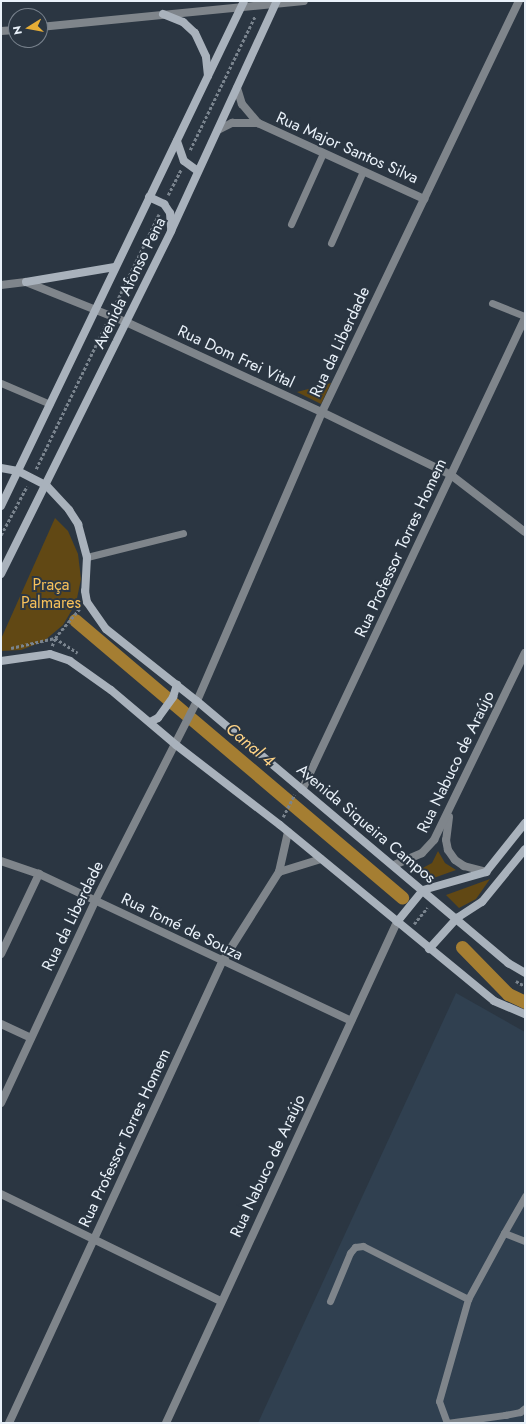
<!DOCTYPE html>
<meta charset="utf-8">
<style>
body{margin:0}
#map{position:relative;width:526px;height:1424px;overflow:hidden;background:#2b3642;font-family:Jost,sans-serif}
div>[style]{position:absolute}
.built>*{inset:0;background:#304050}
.green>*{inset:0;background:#614814}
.canal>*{height:13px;margin:-6.5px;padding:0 6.5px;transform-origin:6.5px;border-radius:6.5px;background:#a57e32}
.path>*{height:2.5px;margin-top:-1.25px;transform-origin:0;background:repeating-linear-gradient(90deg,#7a848e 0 3px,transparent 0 5px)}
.service>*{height:7px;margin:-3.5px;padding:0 3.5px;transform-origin:3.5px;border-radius:3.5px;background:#7f858b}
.minor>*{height:8px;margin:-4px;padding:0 4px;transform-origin:4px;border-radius:4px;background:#7f858b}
.tertiary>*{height:8px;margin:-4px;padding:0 4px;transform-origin:4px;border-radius:4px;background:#7f858b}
.secondary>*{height:8px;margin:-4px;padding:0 4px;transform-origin:4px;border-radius:4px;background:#a9b2bc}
span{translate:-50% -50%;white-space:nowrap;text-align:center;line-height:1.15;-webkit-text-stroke:4px #2b3642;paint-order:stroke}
.street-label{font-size:16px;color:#eaf2fa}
.park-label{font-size:16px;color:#f7c15a}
.water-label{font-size:17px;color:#fed386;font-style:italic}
.frame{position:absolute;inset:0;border:2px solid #eaf2fa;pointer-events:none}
.north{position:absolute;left:8px;top:8px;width:40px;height:40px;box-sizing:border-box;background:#2b3642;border:1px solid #77818c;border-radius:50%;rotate:259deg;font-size:11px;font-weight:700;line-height:16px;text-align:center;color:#eaf2fa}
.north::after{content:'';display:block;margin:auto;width:14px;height:18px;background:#e6ad36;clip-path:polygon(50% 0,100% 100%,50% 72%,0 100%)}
</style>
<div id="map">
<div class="built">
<div style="clip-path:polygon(456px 993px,525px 1032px,525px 1423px,258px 1423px)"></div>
</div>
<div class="green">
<div style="clip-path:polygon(331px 383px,321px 404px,297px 392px)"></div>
<div style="clip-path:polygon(55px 518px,68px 531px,78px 554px,81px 579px,76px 603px,63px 625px,44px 641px,21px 650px,1px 651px,1px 639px)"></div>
<div style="clip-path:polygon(438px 851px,445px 863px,456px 870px,428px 880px,419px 870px,432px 863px)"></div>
<div style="clip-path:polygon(490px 879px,476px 899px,459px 908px,446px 895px)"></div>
</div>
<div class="canal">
<div style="left:75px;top:620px;width:429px;rotate:40.3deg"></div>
<div style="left:462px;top:947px;width:66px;rotate:45.6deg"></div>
<div style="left:508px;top:994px;width:19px;rotate:25deg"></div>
</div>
<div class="path">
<div style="left:190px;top:150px;width:149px;rotate:-64.1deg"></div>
<div style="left:168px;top:195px;width:29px;rotate:-63deg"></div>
<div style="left:114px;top:307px;width:103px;rotate:-64.2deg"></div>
<div style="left:36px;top:469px;width:161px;rotate:-64.2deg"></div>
<div style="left:1px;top:535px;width:55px;rotate:-62deg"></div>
<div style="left:52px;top:646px;width:9px;rotate:-69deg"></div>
<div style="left:55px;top:638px;width:38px;rotate:-50deg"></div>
<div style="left:11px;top:648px;width:45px;rotate:-12.8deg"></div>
<div style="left:55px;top:638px;width:27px;rotate:33deg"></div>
<div style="left:283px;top:817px;width:25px;rotate:-63deg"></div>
<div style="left:414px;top:924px;width:21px;rotate:-51deg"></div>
<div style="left:516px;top:981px;width:10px;rotate:29deg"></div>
</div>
<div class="service">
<div style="left:291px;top:224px;width:78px;rotate:-65.7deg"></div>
<div style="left:331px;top:243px;width:79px;rotate:-66deg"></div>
<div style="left:492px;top:303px;width:35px;rotate:22deg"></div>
<div style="left:1px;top:383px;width:53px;rotate:23.2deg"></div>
<div style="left:87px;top:557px;width:99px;rotate:-14deg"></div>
<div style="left:504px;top:1233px;width:43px;rotate:-60.4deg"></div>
<div style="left:330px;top:1301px;width:52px;rotate:-67.4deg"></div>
<div style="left:350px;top:1253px;width:8px;rotate:-50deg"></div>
<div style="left:355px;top:1247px;width:8px;rotate:-7deg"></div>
<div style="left:363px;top:1246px;width:118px;rotate:26.8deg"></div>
<div style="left:447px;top:1423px;width:23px;rotate:-110deg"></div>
<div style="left:439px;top:1401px;width:106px;rotate:-74.1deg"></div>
<div style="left:468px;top:1299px;width:75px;rotate:-61.4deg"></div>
<div style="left:504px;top:1233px;width:22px;rotate:21deg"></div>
<div style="left:447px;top:1423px;width:59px;rotate:-7.9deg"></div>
<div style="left:505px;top:1415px;width:15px;rotate:-11deg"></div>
<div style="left:520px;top:1412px;width:6px;rotate:-39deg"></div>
</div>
<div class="minor">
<div style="left:237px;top:88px;width:17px;rotate:73deg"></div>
<div style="left:242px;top:104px;width:25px;rotate:50deg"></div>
<div style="left:218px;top:130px;width:16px;rotate:-27deg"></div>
<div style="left:232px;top:123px;width:26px"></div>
<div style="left:258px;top:123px;width:183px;rotate:24.6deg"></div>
<div style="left:1px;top:285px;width:25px;rotate:-7deg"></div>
<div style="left:26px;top:282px;width:108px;rotate:21.8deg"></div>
<div style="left:126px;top:322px;width:216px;rotate:24.7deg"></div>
<div style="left:322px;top:412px;width:144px;rotate:26deg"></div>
<div style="left:451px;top:475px;width:93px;rotate:37.6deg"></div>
<div style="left:302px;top:790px;width:522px;rotate:-64.71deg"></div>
<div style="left:449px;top:817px;width:23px;rotate:97deg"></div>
<div style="left:446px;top:840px;width:10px;rotate:79deg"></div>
<div style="left:448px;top:850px;width:12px;rotate:55deg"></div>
<div style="left:455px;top:860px;width:11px;rotate:34deg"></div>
<div style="left:464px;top:866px;width:23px;rotate:15deg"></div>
<div style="left:1px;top:861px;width:40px;rotate:18.9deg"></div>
<div style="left:39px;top:874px;width:345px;rotate:25.2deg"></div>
<div style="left:394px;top:865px;width:30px;rotate:-23deg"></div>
<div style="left:422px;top:853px;width:18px;rotate:-47deg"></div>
<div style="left:434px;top:840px;width:208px;rotate:-64.1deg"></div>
<div style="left:279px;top:872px;width:44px;rotate:-17.2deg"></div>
<div style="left:1px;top:954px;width:89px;rotate:-64.6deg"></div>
<div style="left:1px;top:1024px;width:33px;rotate:25deg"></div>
<div style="left:1px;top:1103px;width:223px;rotate:-65deg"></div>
<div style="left:95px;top:901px;width:225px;rotate:-63deg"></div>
<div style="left:197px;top:701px;width:315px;rotate:-66.6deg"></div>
<div style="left:322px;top:412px;width:456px;rotate:-64.4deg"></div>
<div style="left:1px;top:1194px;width:244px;rotate:26deg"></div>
<div style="left:9px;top:1423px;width:508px;rotate:-65.2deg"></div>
<div style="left:222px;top:962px;width:107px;rotate:-57.7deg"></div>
<div style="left:279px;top:872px;width:41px;rotate:-77.3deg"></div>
<div style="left:166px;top:1423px;width:552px;rotate:-65.25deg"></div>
</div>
<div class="tertiary">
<div style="left:40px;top:27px;width:265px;rotate:-5.6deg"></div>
<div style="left:1px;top:31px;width:15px;rotate:-4deg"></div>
</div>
<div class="secondary">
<div style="left:163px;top:14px;width:22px;rotate:22deg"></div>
<div style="left:183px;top:22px;width:16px;rotate:43deg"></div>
<div style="left:195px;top:33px;width:26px;rotate:65deg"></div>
<div style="left:206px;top:57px;width:19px;rotate:84deg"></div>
<div style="left:177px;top:141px;width:21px;rotate:71deg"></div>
<div style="left:184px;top:161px;width:17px;rotate:36deg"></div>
<div style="left:149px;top:197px;width:17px;rotate:25deg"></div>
<div style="left:164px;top:204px;width:11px;rotate:56deg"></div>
<div style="left:170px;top:213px;width:15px;rotate:86deg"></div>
<div style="left:26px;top:282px;width:90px;rotate:-9.6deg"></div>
<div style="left:1px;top:468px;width:17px;rotate:10deg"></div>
<div style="left:18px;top:471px;width:31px;rotate:27deg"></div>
<div style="left:46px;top:485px;width:34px;rotate:47deg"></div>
<div style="left:69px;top:510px;width:17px;rotate:57deg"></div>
<div style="left:78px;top:524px;width:34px;rotate:75deg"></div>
<div style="left:87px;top:557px;width:34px;rotate:93deg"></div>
<div style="left:85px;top:591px;width:11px;rotate:80deg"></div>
<div style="left:87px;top:602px;width:33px;rotate:55deg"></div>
<div style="left:106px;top:629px;width:116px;rotate:38.4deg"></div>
<div style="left:197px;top:701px;width:407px;rotate:40.1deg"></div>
<div style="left:508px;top:963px;width:20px;rotate:30deg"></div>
<div style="left:1px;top:506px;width:560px;rotate:-64.3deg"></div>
<div style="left:1px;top:574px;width:383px;rotate:-63.6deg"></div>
<div style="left:171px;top:231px;width:253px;rotate:-65.3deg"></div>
<div style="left:1px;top:661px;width:49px;rotate:-8.1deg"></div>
<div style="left:50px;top:654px;width:21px;rotate:19deg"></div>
<div style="left:70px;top:661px;width:50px;rotate:35.3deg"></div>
<div style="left:111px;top:690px;width:85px;rotate:40.2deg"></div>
<div style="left:176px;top:745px;width:131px;rotate:37.6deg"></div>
<div style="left:280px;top:825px;width:277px;rotate:39.4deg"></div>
<div style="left:494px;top:1001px;width:34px;rotate:23deg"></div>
<div style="left:150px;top:722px;width:9px;rotate:-27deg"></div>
<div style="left:158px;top:718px;width:26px;rotate:-54deg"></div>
<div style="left:173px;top:697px;width:13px;rotate:-72deg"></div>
<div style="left:397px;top:922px;width:41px;rotate:-50.9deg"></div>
<div style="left:423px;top:890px;width:66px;rotate:-15.9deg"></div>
<div style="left:486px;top:872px;width:63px;rotate:-51.5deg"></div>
<div style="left:429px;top:949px;width:42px;rotate:-47.9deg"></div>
<div style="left:457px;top:918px;width:30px;rotate:-33deg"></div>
<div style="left:482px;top:902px;width:68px;rotate:-50.9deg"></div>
</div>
<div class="street-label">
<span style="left:347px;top:148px;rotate:24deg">Rua Major Santos Silva</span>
<span style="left:130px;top:283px;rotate:-64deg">Avenida Afonso Pena</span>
<span style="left:340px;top:342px;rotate:-65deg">Rua da Liberdade</span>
<span style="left:236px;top:357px;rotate:25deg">Rua Dom Frei Vital</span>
<span style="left:401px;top:548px;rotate:-65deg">Rua Professor Torres Homem</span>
<span style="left:456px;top:762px;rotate:-64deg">Rua Nabuco de Araújo</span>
<span style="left:366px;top:824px;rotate:40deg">Avenida Siqueira Campos</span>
<span style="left:73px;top:916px;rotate:-64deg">Rua da Liberdade</span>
<span style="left:182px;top:927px;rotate:26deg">Rua Tomé de Souza</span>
<span style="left:125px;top:1138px;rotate:-65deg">Rua Professor Torres Homem</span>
<span style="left:268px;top:1166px;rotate:-65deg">Rua Nabuco de Araújo</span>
</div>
<div class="park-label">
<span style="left:51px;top:594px">Praça<br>Palmares</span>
</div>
<div class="water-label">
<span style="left:250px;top:745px;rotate:40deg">Canal 4</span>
</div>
<div class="frame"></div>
<div class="north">N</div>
</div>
